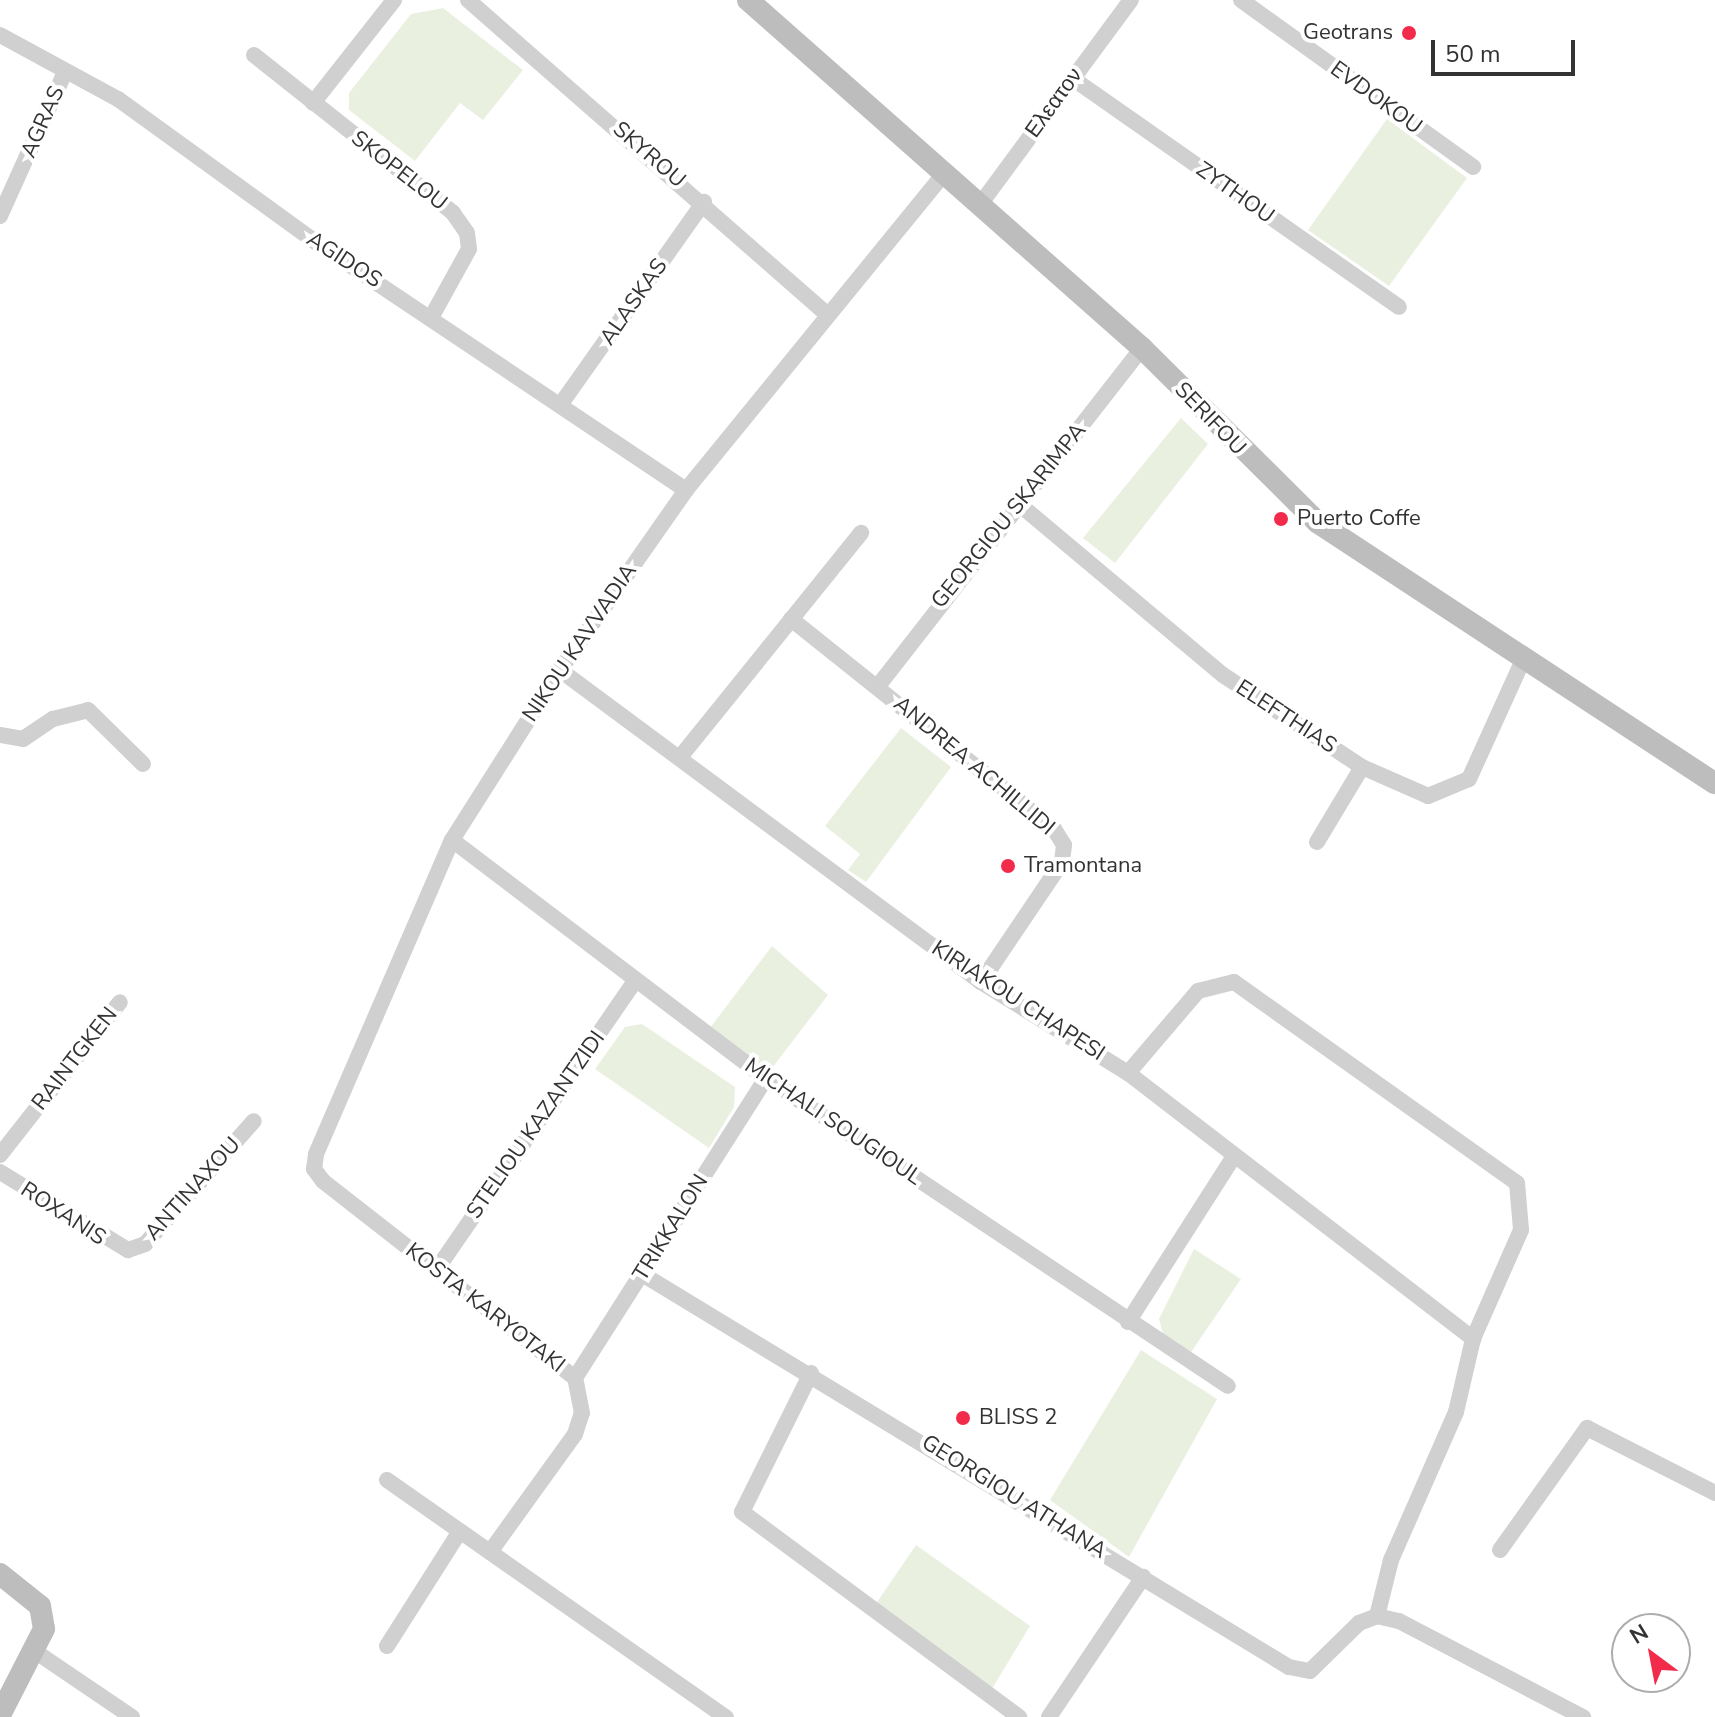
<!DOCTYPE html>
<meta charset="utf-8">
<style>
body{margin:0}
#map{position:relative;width:1715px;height:1717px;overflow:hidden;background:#fff;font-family:"Nunito Sans",sans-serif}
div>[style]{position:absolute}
.green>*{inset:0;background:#eaf0e0}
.street>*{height:16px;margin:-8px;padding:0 8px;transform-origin:8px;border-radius:8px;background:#d0d0d0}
.secondary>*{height:22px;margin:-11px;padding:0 11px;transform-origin:11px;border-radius:11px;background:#bdbdbd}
.dots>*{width:22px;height:22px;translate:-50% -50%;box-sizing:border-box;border:4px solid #fff;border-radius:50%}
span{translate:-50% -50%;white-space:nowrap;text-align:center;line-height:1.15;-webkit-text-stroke:8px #fff;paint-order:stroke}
.poi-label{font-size:22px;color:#333}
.right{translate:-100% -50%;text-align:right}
.left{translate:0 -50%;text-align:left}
.street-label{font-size:22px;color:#333}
.north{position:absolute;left:1611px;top:1613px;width:80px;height:80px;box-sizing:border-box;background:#fff;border:2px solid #adadad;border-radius:50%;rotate:328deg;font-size:22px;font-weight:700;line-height:32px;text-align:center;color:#333}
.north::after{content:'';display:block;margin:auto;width:28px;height:36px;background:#f32b4b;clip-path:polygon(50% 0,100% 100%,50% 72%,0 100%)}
.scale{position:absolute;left:1431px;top:40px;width:144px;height:36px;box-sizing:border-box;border:4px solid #333;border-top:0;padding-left:10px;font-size:24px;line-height:28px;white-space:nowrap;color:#333;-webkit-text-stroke:6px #fff;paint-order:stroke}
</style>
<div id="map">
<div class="green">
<div style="clip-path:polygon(443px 8px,523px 70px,483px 120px,460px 103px,415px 161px,349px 110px,349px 93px,411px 14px)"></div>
<div style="clip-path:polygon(1387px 119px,1467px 178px,1389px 286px,1308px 230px)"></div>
<div style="clip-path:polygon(1181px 418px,1208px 444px,1115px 563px,1083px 538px)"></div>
<div style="clip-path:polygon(901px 728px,951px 767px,866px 882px,848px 870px,860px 854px,825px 826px)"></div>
<div style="clip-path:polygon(772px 946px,828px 995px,769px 1072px,710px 1028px)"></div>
<div style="clip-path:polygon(642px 1024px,735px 1087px,734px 1107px,709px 1148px,595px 1069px,625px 1027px)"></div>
<div style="clip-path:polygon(1194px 1249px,1241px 1279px,1191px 1352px,1163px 1334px,1159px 1319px)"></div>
<div style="clip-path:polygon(1141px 1350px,1217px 1399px,1129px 1557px,1050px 1500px)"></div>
<div style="clip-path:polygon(916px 1545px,1030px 1626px,990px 1692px,873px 1608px)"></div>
</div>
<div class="street">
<div style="left:468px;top:0;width:475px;rotate:41.2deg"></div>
<div style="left:1241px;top:0;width:286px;rotate:35.7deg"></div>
<div style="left:0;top:35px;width:134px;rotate:28.5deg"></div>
<div style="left:118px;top:99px;width:246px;rotate:35.9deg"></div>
<div style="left:317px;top:243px;width:444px;rotate:33.8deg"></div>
<div style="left:254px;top:55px;width:254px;rotate:38.4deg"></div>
<div style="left:453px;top:213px;width:24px;rotate:55deg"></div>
<div style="left:467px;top:233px;width:16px;rotate:83deg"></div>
<div style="left:469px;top:249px;width:77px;rotate:118.9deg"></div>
<div style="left:1072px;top:78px;width:399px;rotate:35deg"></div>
<div style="left:313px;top:103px;width:131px;rotate:-51.8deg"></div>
<div style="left:979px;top:206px;width:256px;rotate:-53.6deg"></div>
<div style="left:0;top:216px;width:158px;rotate:-65.7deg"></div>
<div style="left:563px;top:401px;width:244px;rotate:-54.7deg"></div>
<div style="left:1019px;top:504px;width:266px;rotate:40deg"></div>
<div style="left:1223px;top:675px;width:167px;rotate:33.5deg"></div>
<div style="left:1362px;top:767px;width:72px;rotate:23.7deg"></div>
<div style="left:1428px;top:796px;width:44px;rotate:-22.5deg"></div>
<div style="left:1469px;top:779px;width:133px;rotate:-65.6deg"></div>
<div style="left:791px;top:619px;width:337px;rotate:38.6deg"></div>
<div style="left:1054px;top:829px;width:19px;rotate:58deg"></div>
<div style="left:1064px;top:845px;width:17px;rotate:97deg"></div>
<div style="left:1062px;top:862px;width:145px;rotate:124deg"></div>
<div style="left:560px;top:670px;width:524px;rotate:36.54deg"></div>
<div style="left:981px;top:982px;width:173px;rotate:31.8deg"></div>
<div style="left:1128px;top:1073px;width:436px;rotate:37.6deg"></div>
<div style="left:878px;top:686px;width:429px;rotate:-52deg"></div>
<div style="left:0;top:735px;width:23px;rotate:10deg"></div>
<div style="left:23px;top:739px;width:36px;rotate:-34deg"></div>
<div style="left:53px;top:719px;width:36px;rotate:-14deg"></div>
<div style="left:88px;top:710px;width:77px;rotate:44.5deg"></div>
<div style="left:681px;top:756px;width:287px;rotate:-51.1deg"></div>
<div style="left:452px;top:840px;width:394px;rotate:37.2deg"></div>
<div style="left:766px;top:1078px;width:555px;rotate:33.69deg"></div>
<div style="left:1317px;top:842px;width:87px;rotate:-59deg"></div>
<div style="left:1128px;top:1073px;width:108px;rotate:-49.5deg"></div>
<div style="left:1198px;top:991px;width:37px;rotate:-14deg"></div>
<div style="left:1234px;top:982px;width:347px;rotate:35.4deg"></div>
<div style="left:1517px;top:1183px;width:47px;rotate:85.1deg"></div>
<div style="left:1521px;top:1230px;width:119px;rotate:113.8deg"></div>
<div style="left:1473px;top:1339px;width:75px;rotate:103.1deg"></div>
<div style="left:1456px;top:1412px;width:162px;rotate:113.7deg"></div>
<div style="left:1391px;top:1560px;width:58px;rotate:104deg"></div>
<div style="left:0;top:1155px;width:194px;rotate:-51.9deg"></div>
<div style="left:0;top:1172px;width:150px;rotate:31.4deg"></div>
<div style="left:128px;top:1250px;width:18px;rotate:-19deg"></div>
<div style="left:145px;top:1244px;width:164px;rotate:-48.5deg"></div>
<div style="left:437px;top:1269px;width:349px;rotate:-55.5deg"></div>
<div style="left:642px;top:1274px;width:757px;rotate:31.28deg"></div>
<div style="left:1289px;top:1667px;width:21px;rotate:11deg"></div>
<div style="left:1310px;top:1671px;width:69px;rotate:-44.4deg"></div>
<div style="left:1359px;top:1623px;width:19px;rotate:-21deg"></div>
<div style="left:1128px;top:1322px;width:197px;rotate:-57.4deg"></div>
<div style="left:811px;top:1373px;width:155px;rotate:116.4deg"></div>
<div style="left:742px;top:1512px;width:345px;rotate:36.5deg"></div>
<div style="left:575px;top:1378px;width:356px;rotate:-57.5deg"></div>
<div style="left:387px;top:1480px;width:414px;rotate:35deg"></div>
<div style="left:1500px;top:1550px;width:150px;rotate:-54.5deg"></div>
<div style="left:1587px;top:1428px;width:144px;rotate:26.9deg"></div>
<div style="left:490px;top:1552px;width:145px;rotate:-54.2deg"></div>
<div style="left:575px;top:1434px;width:22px;rotate:-72deg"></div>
<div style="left:582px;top:1413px;width:36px;rotate:-101deg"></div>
<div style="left:575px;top:1378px;width:320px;rotate:-142deg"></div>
<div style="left:323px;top:1181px;width:15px;rotate:-127deg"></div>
<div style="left:314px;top:1169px;width:15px;rotate:-82deg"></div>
<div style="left:316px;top:1154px;width:342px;rotate:-66.6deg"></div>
<div style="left:452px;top:840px;width:201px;rotate:-57.6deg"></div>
<div style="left:560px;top:670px;width:220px;rotate:-55deg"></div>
<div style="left:686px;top:490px;width:407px;rotate:-50.8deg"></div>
<div style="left:1377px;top:1616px;width:23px;rotate:13deg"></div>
<div style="left:1399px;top:1621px;width:208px;rotate:27.6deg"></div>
<div style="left:387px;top:1646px;width:136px;rotate:-57.6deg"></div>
<div style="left:36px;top:1652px;width:116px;rotate:34.1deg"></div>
<div style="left:1049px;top:1717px;width:169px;rotate:-56.1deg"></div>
</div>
<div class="secondary">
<div style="left:748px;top:0;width:526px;rotate:41.45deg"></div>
<div style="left:1142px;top:348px;width:247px;rotate:44.8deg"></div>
<div style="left:1317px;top:522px;width:476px;rotate:33.3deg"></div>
<div style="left:0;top:1574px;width:51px;rotate:38.7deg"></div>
<div style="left:40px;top:1606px;width:23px;rotate:80deg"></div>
<div style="left:44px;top:1629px;width:97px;rotate:117.1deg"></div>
</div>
<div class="dots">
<div style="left:1409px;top:33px;background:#f32b4b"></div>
<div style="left:1281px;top:519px;background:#f32b4b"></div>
<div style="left:1008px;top:866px;background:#f32b4b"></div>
<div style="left:963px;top:1418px;background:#f32b4b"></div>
</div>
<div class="poi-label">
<span class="right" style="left:1393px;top:33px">Geotrans</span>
<span class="left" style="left:1297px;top:519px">Puerto Coffe</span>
<span class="left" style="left:1024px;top:866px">Tramontana</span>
<span class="left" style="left:979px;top:1418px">BLISS 2</span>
</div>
<div class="street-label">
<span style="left:1376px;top:98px;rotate:36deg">EVDOKOU</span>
<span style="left:1054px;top:103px;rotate:-54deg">Ελεατον</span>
<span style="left:43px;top:122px;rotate:-66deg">AGRAS</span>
<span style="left:649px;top:155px;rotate:41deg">SKYROU</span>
<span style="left:399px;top:171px;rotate:38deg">SKOPELOU</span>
<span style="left:1235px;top:193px;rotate:35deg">ZYTHOU</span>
<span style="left:344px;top:260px;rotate:33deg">AGIDOS</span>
<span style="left:634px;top:302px;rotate:-55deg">ALASKAS</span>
<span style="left:1210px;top:419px;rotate:46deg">SERIFOU</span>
<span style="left:1009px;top:516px;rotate:-51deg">GEORGIOU SKARIMPA</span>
<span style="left:580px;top:643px;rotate:-56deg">NIKOU KAVVADIA</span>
<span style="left:1286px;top:717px;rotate:33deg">ELEFTHIAS</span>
<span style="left:974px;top:766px;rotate:40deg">ANDREA ACHILLIDI</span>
<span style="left:1018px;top:1001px;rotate:33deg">KIRIAKOU CHAPESI</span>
<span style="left:75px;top:1059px;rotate:-52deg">RAINTGKEN</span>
<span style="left:833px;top:1122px;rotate:34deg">MICHALI SOUGIOUL</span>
<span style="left:536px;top:1125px;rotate:-55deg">STELIOU KAZANTZIDI</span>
<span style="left:193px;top:1189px;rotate:-48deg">ANTINAXOU</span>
<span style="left:63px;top:1214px;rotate:33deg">ROXANIS</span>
<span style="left:671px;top:1228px;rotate:-58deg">TRIKKALON</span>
<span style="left:485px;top:1308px;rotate:38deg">KOSTA KARYOTAKI</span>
<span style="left:1014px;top:1497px;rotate:32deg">GEORGIOU ATHANA</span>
</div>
<div class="north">N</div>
<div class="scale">50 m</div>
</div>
